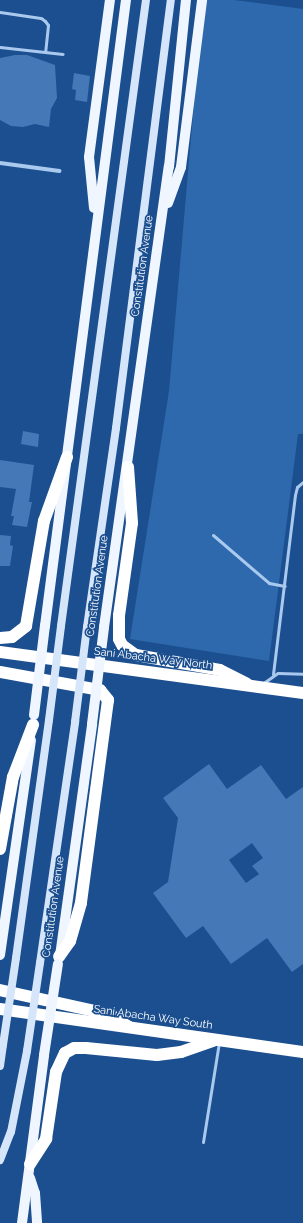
<!DOCTYPE html>
<style>
body{margin:0}
#map{position:relative;width:303px;height:1223px;overflow:hidden;background:#1b4f8f;font-family:Raleway,sans-serif}
div>[style]{position:absolute}
.green>*{inset:0;background:#2e69ad}
.building>*{inset:0;background:#4478b7}
.lane>*{height:3px;margin:-1.5px;padding:0 1.5px;transform-origin:1.5px;border-radius:1.5px;background:#a9c9ee}
.street>*{height:4px;margin:-2px;padding:0 2px;transform-origin:2px;border-radius:2px;background:#a9c9ee}
.secondary>*{height:8px;margin:-4px;padding:0 4px;transform-origin:4px;border-radius:4px;background:#d6e6fa}
.primary>*{height:10px;margin:-5px;padding:0 5px;transform-origin:5px;border-radius:5px;background:#f0f6ff}
.highway>*{height:12px;margin:-6px;padding:0 6px;transform-origin:6px;border-radius:6px;background:#fff}
.secondary-bridge>*{height:8px;margin:-4px;padding:0 4px;transform-origin:4px;border-radius:4px;background:#d6e6fa}
.primary-bridge>*{height:10px;margin:-5px;padding:0 5px;transform-origin:5px;border-radius:5px;background:#f0f6ff}
span{translate:-50% -50%;white-space:nowrap;text-align:center;line-height:1.15;-webkit-text-stroke:3.5px #1b4f8f;paint-order:stroke}
.street-label{font-size:11px;color:#fff}
</style>
<div id="map">
<div class="green">
<div style="clip-path:polygon(203px 0,234px 0,303px 9px,303px 434px,298px 434px,269px 661px,130px 639px,169px 391px)"></div>
</div>
<div class="building">
<div style="clip-path:polygon(15px 55px,27px 55px,55px 65px,57px 98px,51px 109px,49px 127px,35px 124px,23px 127px,11px 126px,0 120px,0 58px)"></div>
<div style="clip-path:polygon(74px 73px,90px 76px,87px 102px,75px 100px,76px 90px,72px 89px)"></div>
<div style="clip-path:polygon(23px 431px,39px 434px,38px 447px,21px 444px)"></div>
<div style="clip-path:polygon(0 460px,34px 465px,29px 502px,32px 502px,27px 527px,12px 525px,14px 516px,11px 516px,16px 489px,0 487px)"></div>
<div style="clip-path:polygon(0 535px,11px 536px,10px 545px,13px 546px,10px 566px,0 566px)"></div>
<div style="clip-path:polygon(evenodd,209px 764px,227px 789px,261px 765px,286px 799px,303px 787px,303px 964px,292px 972px,267px 938px,231px 964px,203px 926px,186px 938px,153px 893px,168px 882px,178px 818px,163px 798px,209px 764px,252px 843px,263px 858px,252px 866px,259px 874px,246px 883px,229px 860px,252px 843px)"></div>
</div>
<div class="lane">
<div style="left:0;top:12px;width:41px;rotate:8.3deg"></div>
<div style="left:41px;top:18px;width:5px;rotate:37deg"></div>
<div style="left:45px;top:21px;width:5px;rotate:53deg"></div>
<div style="left:48px;top:25px;width:27px;rotate:96deg"></div>
<div style="left:0;top:47px;width:63px;rotate:6.3deg"></div>
<div style="left:213px;top:535px;width:74px;rotate:40.6deg"></div>
<div style="left:269px;top:583px;width:16px;rotate:11deg"></div>
<div style="left:273px;top:674px;width:180px;rotate:-83deg"></div>
<div style="left:295px;top:495px;width:8px;rotate:-76deg"></div>
<div style="left:297px;top:487px;width:8px;rotate:-40deg"></div>
<div style="left:262px;top:684px;width:19px;rotate:-35deg"></div>
<div style="left:278px;top:673px;width:25px;rotate:2deg"></div>
<div style="left:203px;top:1142px;width:101px;rotate:-80.9deg"></div>
</div>
<div class="street">
<div style="left:0;top:163px;width:60px;rotate:7.7deg"></div>
</div>
<div class="secondary">
<div style="left:61px;top:626px;width:632px;rotate:-82.27deg"></div>
<div style="left:87px;top:627px;width:201px;rotate:-81.7deg"></div>
<div style="left:116px;top:428px;width:432px;rotate:-82.7deg"></div>
<div style="left:16px;top:958px;width:240px;rotate:-82.1deg"></div>
<div style="left:40px;top:963px;width:244px;rotate:-81.7deg"></div>
<div style="left:0;top:1066px;width:21px;rotate:-82deg"></div>
<div style="left:0;top:1160px;width:30px;rotate:-69deg"></div>
<div style="left:11px;top:1132px;width:83px;rotate:-78.8deg"></div>
</div>
<div class="primary">
<div style="left:168px;top:203px;width:38px;rotate:-70deg"></div>
<div style="left:181px;top:167px;width:168px;rotate:-82.8deg"></div>
<div style="left:94px;top:208px;width:51px;rotate:-95.6deg"></div>
<div style="left:89px;top:157px;width:158px;rotate:-82.4deg"></div>
<div style="left:45px;top:626px;width:631px;rotate:-82.63deg"></div>
<div style="left:104px;top:627px;width:465px;rotate:-82deg"></div>
<div style="left:169px;top:167px;width:168px;rotate:-84.2deg"></div>
<div style="left:0;top:955px;width:217px;rotate:-81.8deg"></div>
<div style="left:60px;top:956px;width:234px;rotate:-82.1deg"></div>
<div style="left:30px;top:1178px;width:16px;rotate:72deg"></div>
<div style="left:35px;top:1193px;width:30px;rotate:86deg"></div>
<div style="left:22px;top:1223px;width:169px;rotate:-82.5deg"></div>
</div>
<div class="highway">
<div style="left:128px;top:467px;width:56px;rotate:85.9deg"></div>
<div style="left:132px;top:523px;width:93px;rotate:98deg"></div>
<div style="left:119px;top:615px;width:24px;rotate:90deg"></div>
<div style="left:119px;top:639px;width:7px;rotate:63deg"></div>
<div style="left:122px;top:645px;width:17px;rotate:36deg"></div>
<div style="left:136px;top:655px;width:85px;rotate:10.1deg"></div>
<div style="left:220px;top:670px;width:30px;rotate:27deg"></div>
<div style="left:0;top:638px;width:12px;rotate:-5deg"></div>
<div style="left:12px;top:637px;width:18px;rotate:-38deg"></div>
<div style="left:26px;top:626px;width:107px;rotate:-80.3deg"></div>
<div style="left:44px;top:521px;width:68px;rotate:-70.2deg"></div>
<div style="left:0;top:652px;width:306px;rotate:7.7deg"></div>
<div style="left:0;top:672px;width:102px;rotate:10.2deg"></div>
<div style="left:100px;top:690px;width:13px;rotate:51deg"></div>
<div style="left:108px;top:700px;width:205px;rotate:97.6deg"></div>
<div style="left:81px;top:903px;width:40px;rotate:106deg"></div>
<div style="left:70px;top:941px;width:19px;rotate:125deg"></div>
<div style="left:0;top:849px;width:73px;rotate:-79.8deg"></div>
<div style="left:13px;top:777px;width:56px;rotate:-69deg"></div>
<div style="left:0;top:990px;width:101px;rotate:12.5deg"></div>
<div style="left:99px;top:1012px;width:14px;rotate:17deg"></div>
<div style="left:112px;top:1016px;width:20px;rotate:33deg"></div>
<div style="left:0;top:1009px;width:306px;rotate:8.1deg"></div>
<div style="left:30px;top:1164px;width:30px;rotate:-57deg"></div>
<div style="left:46px;top:1139px;width:68px;rotate:-81.5deg"></div>
<div style="left:56px;top:1072px;width:21px;rotate:-65deg"></div>
<div style="left:65px;top:1053px;width:10px;rotate:-29deg"></div>
<div style="left:74px;top:1048px;width:12px"></div>
<div style="left:86px;top:1048px;width:71px;rotate:5.6deg"></div>
<div style="left:157px;top:1055px;width:24px;rotate:-7deg"></div>
<div style="left:181px;top:1052px;width:34px;rotate:-19deg"></div>
</div>
<div class="secondary-bridge">
<div style="left:49px;top:720px;width:95px;rotate:-82.7deg"></div>
<div style="left:75px;top:722px;width:96px;rotate:-82.8deg"></div>
<div style="left:3px;top:1045px;width:88px;rotate:-81.5deg"></div>
<div style="left:27px;top:1051px;width:89px;rotate:-81.6deg"></div>
</div>
<div class="primary-bridge">
<div style="left:34px;top:715px;width:90px;rotate:-83deg"></div>
<div style="left:92px;top:724px;width:98px;rotate:-82.9deg"></div>
<div style="left:44px;top:1055px;width:92px;rotate:-81.3deg"></div>
</div>
<div class="street-label">
<span style="left:143px;top:266px;rotate:-82deg">Constitution Avenue</span>
<span style="left:98px;top:586px;rotate:-82deg">Constitution Avenue</span>
<span style="left:153px;top:659px;rotate:7deg">Sani Abacha Way North</span>
<span style="left:54px;top:907px;rotate:-82deg">Constitution Avenue</span>
<span style="left:153px;top:1018px;rotate:8deg">Sani Abacha Way South</span>
</div>
</div>
